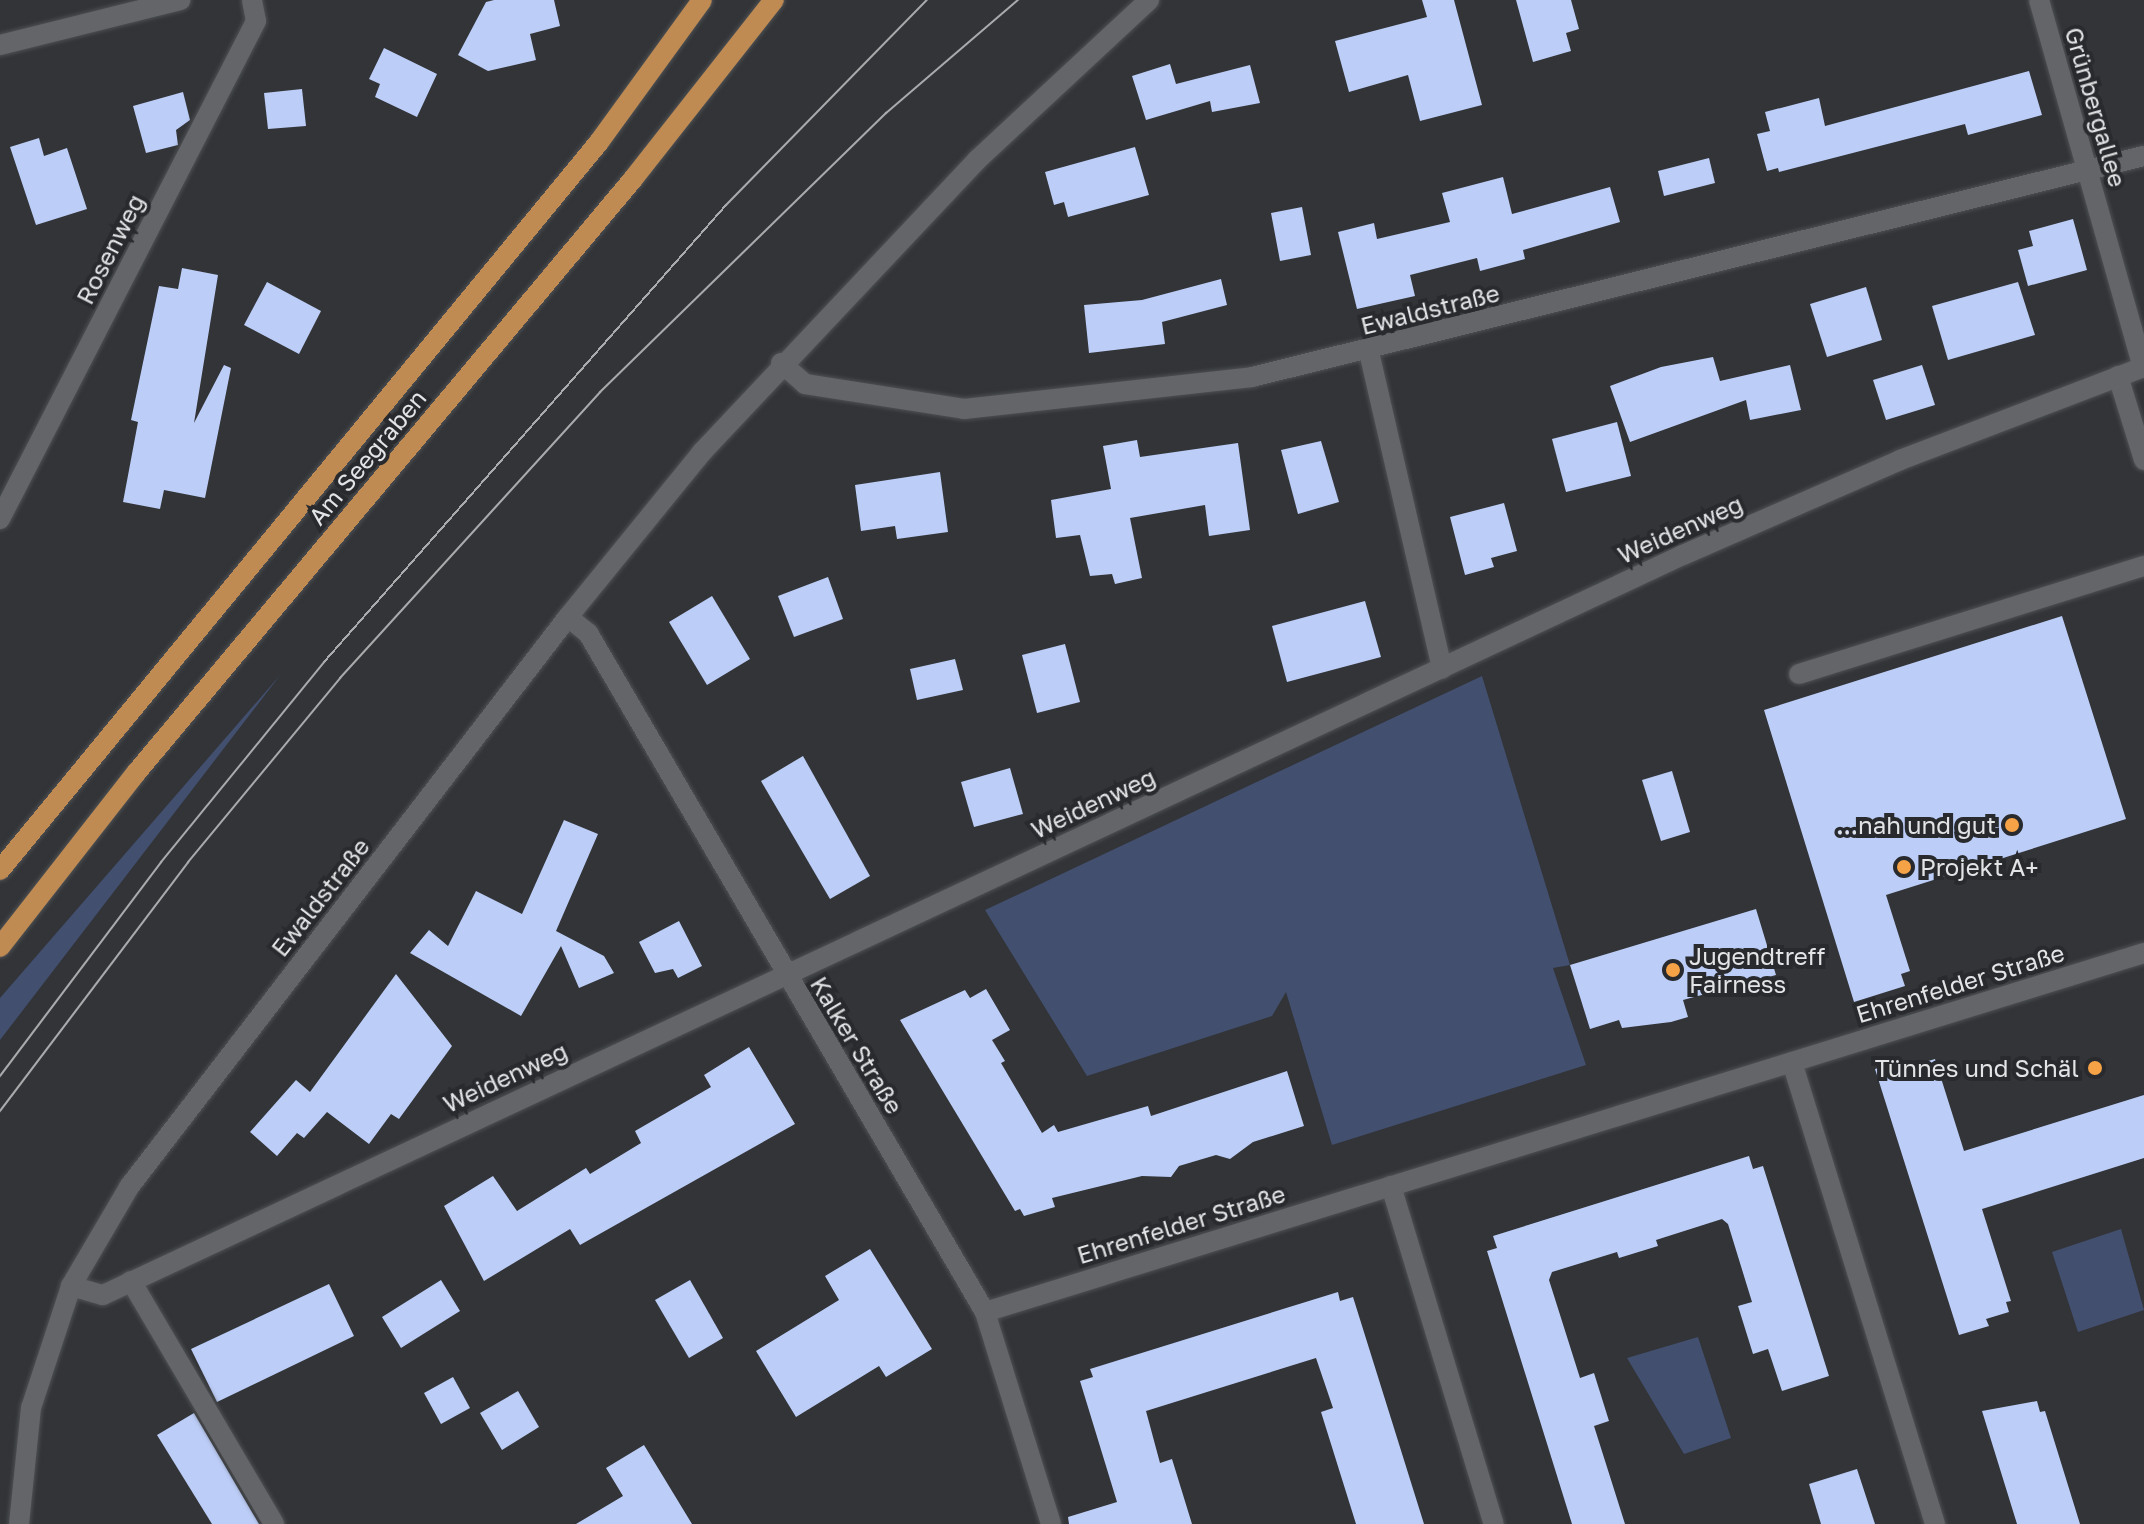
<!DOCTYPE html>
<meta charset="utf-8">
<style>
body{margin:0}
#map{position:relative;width:2144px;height:1524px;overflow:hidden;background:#323437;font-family:"Golos Text",sans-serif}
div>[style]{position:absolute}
.green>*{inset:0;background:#424f6f}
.building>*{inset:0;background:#bccdf7}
.roads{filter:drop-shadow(0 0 2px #4e5053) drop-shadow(0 0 2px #4e5053)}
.minor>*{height:20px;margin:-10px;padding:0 10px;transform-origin:10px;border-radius:10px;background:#636569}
.major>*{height:20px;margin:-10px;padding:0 10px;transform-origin:10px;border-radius:10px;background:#bf8b53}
.tram>*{height:2px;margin:-1px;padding:0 1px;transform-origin:1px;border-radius:1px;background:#a9aaac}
.dots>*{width:22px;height:22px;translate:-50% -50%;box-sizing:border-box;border:4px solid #282a2d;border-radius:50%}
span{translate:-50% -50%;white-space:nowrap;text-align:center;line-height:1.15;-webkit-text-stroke:8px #282a2d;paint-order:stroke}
.street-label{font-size:24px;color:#e3e4e6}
.poi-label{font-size:24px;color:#e3e4e6}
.right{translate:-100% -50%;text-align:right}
.left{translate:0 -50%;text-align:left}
</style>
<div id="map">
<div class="green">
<div style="clip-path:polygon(281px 674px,0 1040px,0 998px)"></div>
<div style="clip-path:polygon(1482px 676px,1570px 965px,1553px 968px,1586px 1065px,1332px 1145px,1286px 992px,1272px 1016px,1087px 1076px,985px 910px)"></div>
<div style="clip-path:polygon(2121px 1229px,2144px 1310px,2078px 1332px,2052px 1252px)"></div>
<div style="clip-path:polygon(1698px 1337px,1731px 1438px,1684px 1454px,1627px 1358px)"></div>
</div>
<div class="building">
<div style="clip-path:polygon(494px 0,554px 0,560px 26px,530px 34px,536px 60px,488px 71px,458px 55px,486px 2px)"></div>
<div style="clip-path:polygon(1422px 0,1454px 0,1482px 105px,1420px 121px,1408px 75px,1349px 92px,1335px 41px,1427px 17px)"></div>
<div style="clip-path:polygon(1516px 0,1571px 0,1579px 29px,1566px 33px,1571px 51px,1533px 62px)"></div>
<div style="clip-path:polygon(384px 48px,437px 74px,417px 117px,375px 97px,380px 84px,369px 79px)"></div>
<div style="clip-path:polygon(1170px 64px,1176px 84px,1250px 65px,1260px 103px,1212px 112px,1210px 101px,1146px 120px,1132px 76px)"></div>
<div style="clip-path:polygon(2029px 71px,2042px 115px,1968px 135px,1965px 124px,1779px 172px,1778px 168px,1767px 171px,1757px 134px,1770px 131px,1765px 112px,1819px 98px,1825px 126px)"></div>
<div style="clip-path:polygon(302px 89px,306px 126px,268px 129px,264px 93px)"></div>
<div style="clip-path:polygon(183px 92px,190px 120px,176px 130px,178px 145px,146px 153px,133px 106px)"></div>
<div style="clip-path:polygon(39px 138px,44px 156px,67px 148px,87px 209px,36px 225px,10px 147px)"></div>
<div style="clip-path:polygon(1135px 147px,1149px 195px,1068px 217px,1064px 202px,1054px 205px,1045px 172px)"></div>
<div style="clip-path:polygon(1709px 158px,1715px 183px,1664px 196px,1658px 171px)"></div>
<div style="clip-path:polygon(1503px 177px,1512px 214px,1610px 187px,1620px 222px,1523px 250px,1525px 259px,1480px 271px,1477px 258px,1410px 275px,1415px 296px,1357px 309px,1338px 232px,1374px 223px,1377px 239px,1450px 222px,1442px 193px)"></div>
<div style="clip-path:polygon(1302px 207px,1311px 255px,1280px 261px,1271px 213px)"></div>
<div style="clip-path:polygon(2073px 219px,2087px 270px,2028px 286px,2018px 250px,2033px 246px,2029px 231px)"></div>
<div style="clip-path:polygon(182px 268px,218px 275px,194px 423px,224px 365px,231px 368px,205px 498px,164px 490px,160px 509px,123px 502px,138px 422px,131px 420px,159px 286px,178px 289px)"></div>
<div style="clip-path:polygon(1221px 279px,1227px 305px,1162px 322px,1165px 344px,1089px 353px,1084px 305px,1142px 300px)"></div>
<div style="clip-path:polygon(267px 282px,321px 311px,299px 354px,244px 325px)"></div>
<div style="clip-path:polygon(2018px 282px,2035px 335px,1948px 360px,1932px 306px)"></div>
<div style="clip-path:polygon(1866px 287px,1882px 340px,1827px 357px,1810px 304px)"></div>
<div style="clip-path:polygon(1713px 357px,1720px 381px,1790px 365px,1801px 410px,1750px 420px,1746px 400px,1630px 442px,1610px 386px,1661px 367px)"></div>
<div style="clip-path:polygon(1922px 365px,1935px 405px,1886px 420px,1873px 380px)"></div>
<div style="clip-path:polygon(1617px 422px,1631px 476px,1566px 492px,1552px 439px)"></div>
<div style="clip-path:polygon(1137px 440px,1140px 457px,1238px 443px,1250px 530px,1209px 536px,1205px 505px,1130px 518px,1142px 578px,1115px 584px,1112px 574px,1090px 576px,1080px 535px,1056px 538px,1051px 500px,1111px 489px,1103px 446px)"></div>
<div style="clip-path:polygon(1321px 441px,1339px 502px,1298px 514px,1281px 450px)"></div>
<div style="clip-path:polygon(940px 472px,948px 532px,897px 539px,895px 526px,861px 531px,855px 485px)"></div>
<div style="clip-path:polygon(1504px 503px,1517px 551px,1491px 558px,1494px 567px,1465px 575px,1450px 517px)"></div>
<div style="clip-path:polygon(828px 577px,843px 619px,794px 637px,778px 596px)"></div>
<div style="clip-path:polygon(712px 596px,750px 659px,707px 685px,669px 622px)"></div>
<div style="clip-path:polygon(1365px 601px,1381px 657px,1287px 682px,1272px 626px)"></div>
<div style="clip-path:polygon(2062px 616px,2126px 819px,1886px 895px,1910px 971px,1901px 974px,1905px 986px,1854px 1002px,1764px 710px)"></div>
<div style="clip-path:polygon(1065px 644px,1080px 702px,1037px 713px,1022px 655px)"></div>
<div style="clip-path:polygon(955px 659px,963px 690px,917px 700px,910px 669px)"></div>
<div style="clip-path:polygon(803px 756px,870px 876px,830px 899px,761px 781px)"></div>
<div style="clip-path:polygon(1010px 768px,1023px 814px,974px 827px,961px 782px)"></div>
<div style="clip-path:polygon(1672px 771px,1690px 832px,1661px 841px,1642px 780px)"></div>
<div style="clip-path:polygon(564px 820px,598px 834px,556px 931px,604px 956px,614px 973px,579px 988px,561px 946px,521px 1016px,410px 953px,429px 930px,448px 946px,476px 891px,522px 914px)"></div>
<div style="clip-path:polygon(1756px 909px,1776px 975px,1683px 1000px,1688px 1017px,1671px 1022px,1622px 1028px,1619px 1020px,1590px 1029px,1570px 965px)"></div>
<div style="clip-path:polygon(679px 921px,702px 966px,678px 978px,673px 969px,655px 973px,639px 942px)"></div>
<div style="clip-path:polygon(396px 974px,452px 1046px,399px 1119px,391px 1114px,369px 1144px,327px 1112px,304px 1138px,297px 1133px,277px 1156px,250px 1132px,296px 1080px,310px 1092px)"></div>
<div style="clip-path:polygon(986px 989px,1010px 1030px,992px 1040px,1005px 1061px,1001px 1063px,1042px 1133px,1054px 1125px,1058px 1132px,1148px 1106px,1151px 1116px,1287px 1071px,1304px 1126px,1253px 1142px,1230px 1159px,1216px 1155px,1179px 1166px,1171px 1177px,1142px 1176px,1052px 1198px,1055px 1207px,1024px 1216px,1020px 1209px,1015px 1211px,900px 1020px,965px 990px,970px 998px)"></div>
<div style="clip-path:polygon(749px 1047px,795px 1124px,580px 1245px,570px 1229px,484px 1281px,444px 1206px,493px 1176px,517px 1211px,586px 1168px,590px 1174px,641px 1143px,635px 1131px,711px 1087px,704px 1075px)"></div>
<div style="clip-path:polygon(1935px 1059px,1964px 1151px,2144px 1095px,2144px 1158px,1982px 1209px,2011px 1301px,2006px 1302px,2009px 1312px,1986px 1319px,1989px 1326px,1959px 1335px,1875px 1069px,1906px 1060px,1908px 1067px)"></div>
<div style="clip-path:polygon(1749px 1156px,1753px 1169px,1763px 1166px,1829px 1376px,1782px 1391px,1768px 1349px,1753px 1354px,1738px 1306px,1752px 1302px,1728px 1224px,1722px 1219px,1656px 1240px,1658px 1246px,1619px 1258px,1617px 1252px,1552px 1272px,1549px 1280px,1580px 1378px,1594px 1373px,1609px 1421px,1594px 1426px,1625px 1524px,1572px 1524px,1487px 1251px,1497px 1248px,1493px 1236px)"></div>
<div style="clip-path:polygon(870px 1249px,932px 1349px,886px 1377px,879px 1366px,796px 1417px,756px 1351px,839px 1300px,825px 1276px)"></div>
<div style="clip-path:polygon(441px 1280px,460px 1311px,401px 1348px,382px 1317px)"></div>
<div style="clip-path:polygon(690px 1280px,723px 1338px,689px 1358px,655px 1300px)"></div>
<div style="clip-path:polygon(329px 1284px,354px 1336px,217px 1402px,191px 1349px)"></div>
<div style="clip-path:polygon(1338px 1292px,1340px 1301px,1353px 1297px,1424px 1524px,1356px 1524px,1321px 1412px,1333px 1408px,1316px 1358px,1146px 1411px,1160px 1463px,1172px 1459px,1192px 1524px,1069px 1524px,1068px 1517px,1117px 1502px,1080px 1381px,1093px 1377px,1090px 1369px)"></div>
<div style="clip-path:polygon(453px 1377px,470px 1408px,441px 1424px,424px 1393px)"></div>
<div style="clip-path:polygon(518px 1391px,539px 1427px,502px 1450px,480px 1413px)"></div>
<div style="clip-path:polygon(2037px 1401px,2040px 1412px,2045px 1411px,2080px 1524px,2017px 1524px,1982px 1411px)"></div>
<div style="clip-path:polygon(194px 1413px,259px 1524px,212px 1524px,157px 1435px)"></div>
<div style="clip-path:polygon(644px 1445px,692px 1524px,576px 1524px,623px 1496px,606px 1468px)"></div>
<div style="clip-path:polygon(1857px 1469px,1875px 1524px,1821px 1524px,1809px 1484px)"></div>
</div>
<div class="roads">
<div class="minor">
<div style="left:2039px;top:0;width:382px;rotate:74.2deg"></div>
<div style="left:0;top:45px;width:186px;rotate:-14deg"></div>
<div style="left:1369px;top:352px;width:325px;rotate:77deg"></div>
<div style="left:781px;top:363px;width:32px;rotate:41deg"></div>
<div style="left:805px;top:384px;width:161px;rotate:8.9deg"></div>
<div style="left:964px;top:409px;width:290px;rotate:-6.3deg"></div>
<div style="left:1252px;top:377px;width:919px;rotate:-13.92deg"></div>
<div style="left:2118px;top:376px;width:88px;rotate:72.8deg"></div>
<div style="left:0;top:519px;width:560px;rotate:-62.79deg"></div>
<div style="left:256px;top:21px;width:21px;rotate:-101deg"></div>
<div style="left:568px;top:617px;width:26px;rotate:39deg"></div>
<div style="left:588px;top:633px;width:787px;rotate:59.69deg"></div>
<div style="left:985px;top:1312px;width:222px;rotate:72.7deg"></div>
<div style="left:1799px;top:674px;width:362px;rotate:-17.4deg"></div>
<div style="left:1792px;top:1062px;width:484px;rotate:72.8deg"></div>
<div style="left:1391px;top:1186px;width:353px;rotate:73.1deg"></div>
<div style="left:131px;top:1281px;width:282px;rotate:59.5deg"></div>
<div style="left:71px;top:1286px;width:33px;rotate:16deg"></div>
<div style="left:103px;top:1295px;width:1745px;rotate:-25.1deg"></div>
<div style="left:1683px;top:555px;width:237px;rotate:-23.6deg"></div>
<div style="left:1900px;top:460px;width:261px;rotate:-20.9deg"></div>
<div style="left:985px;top:1312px;width:1213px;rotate:-17.21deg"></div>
<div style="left:19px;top:1524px;width:117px;rotate:-84.1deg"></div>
<div style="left:31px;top:1408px;width:128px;rotate:-71.8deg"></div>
<div style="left:71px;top:1286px;width:115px;rotate:-59.6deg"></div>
<div style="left:129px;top:1187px;width:719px;rotate:-52.4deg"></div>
<div style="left:568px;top:617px;width:213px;rotate:-50.9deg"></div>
<div style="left:702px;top:452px;width:401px;rotate:-46.7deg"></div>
<div style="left:977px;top:160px;width:235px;rotate:-42.9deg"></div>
</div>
<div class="major">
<div style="left:0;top:870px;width:943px;rotate:-50.55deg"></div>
<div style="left:599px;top:142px;width:175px;rotate:-54deg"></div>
<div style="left:0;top:947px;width:221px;rotate:-52deg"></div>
<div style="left:136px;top:773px;width:774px;rotate:-50.08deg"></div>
<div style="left:633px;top:179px;width:228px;rotate:-51.8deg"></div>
</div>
</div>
<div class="tram">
<div style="left:0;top:1076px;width:268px;rotate:-53deg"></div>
<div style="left:161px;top:862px;width:258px;rotate:-50.8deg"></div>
<div style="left:324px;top:662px;width:609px;rotate:-48.66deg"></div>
<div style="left:726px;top:205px;width:287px;rotate:-45.6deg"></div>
<div style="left:0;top:1111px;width:312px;rotate:-52.9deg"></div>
<div style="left:188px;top:862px;width:239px;rotate:-50.4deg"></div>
<div style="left:340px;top:678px;width:387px;rotate:-47.7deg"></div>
<div style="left:600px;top:392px;width:400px;rotate:-44.3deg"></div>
<div style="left:886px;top:113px;width:174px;rotate:-40.6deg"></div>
</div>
<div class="dots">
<div style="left:2012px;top:825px;background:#f6a247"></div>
<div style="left:1904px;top:867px;background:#f6a247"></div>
<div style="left:1673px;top:970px;background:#f6a247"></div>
<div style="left:2095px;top:1068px;background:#f6a247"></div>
</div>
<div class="street-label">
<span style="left:2096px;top:107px;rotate:74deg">Grünbergallee</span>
<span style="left:110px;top:249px;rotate:-63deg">Rosenweg</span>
<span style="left:1430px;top:309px;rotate:-14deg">Ewaldstraße</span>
<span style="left:367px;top:457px;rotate:-50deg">Am Seegraben</span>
<span style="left:1680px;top:529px;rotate:-24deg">Weidenweg</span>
<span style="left:1093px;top:803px;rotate:-25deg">Weidenweg</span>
<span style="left:320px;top:897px;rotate:-52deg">Ewaldstraße</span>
<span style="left:1960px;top:983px;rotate:-17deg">Ehrenfelder Straße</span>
<span style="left:857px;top:1045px;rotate:59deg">Kalker Straße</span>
<span style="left:505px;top:1077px;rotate:-25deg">Weidenweg</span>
<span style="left:1181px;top:1224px;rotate:-17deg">Ehrenfelder Straße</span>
</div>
<div class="poi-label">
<span class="right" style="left:1996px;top:825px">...nah und gut</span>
<span class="left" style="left:1920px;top:867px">Projekt A+</span>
<span class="left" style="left:1689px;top:970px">Jugendtreff<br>Fairness</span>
<span class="right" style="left:2079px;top:1068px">Tünnes und Schäl</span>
</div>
</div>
